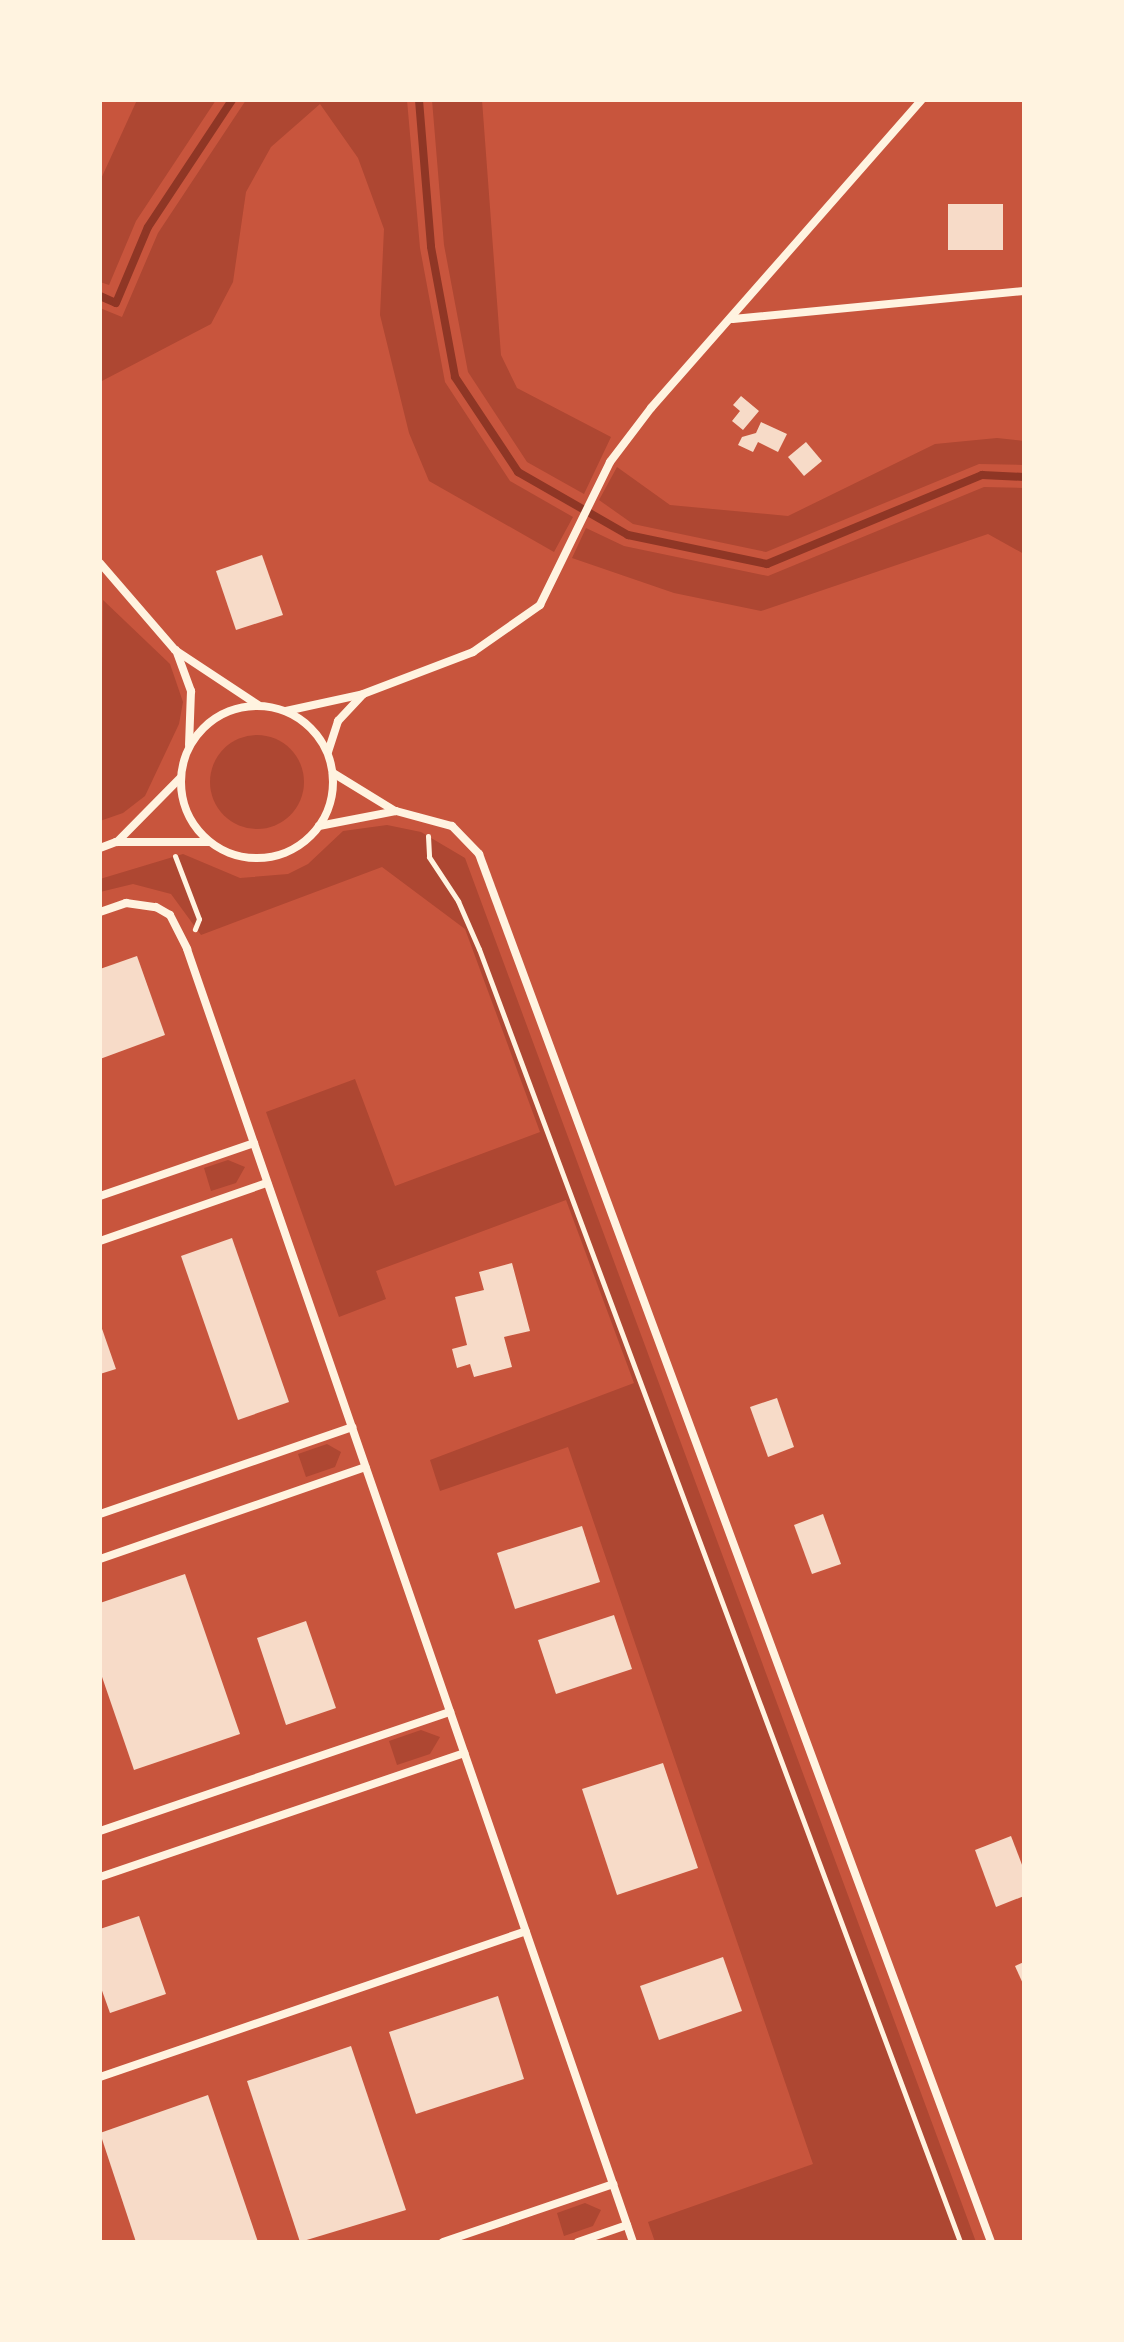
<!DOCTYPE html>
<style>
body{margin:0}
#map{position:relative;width:1124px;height:2342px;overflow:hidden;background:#c8553d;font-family:"Space Grotesk",sans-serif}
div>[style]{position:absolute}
.green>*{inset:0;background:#ae4732}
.round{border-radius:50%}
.stream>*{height:8px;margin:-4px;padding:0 4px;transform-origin:4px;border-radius:4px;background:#8f3625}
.building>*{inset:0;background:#f7dbc8}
.path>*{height:5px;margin:-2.5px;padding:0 2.5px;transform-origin:2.5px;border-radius:2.5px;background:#fff3e0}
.minor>*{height:8px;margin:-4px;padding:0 4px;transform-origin:4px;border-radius:4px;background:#fff3e0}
.minor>.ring{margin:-4px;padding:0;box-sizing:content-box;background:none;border:8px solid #fff3e0;border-radius:50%}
span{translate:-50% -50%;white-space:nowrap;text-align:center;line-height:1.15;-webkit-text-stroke:8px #fff3e0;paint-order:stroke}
.frame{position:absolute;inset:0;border:102px solid #fff3e0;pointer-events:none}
</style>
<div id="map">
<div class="green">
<div style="clip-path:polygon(137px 100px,216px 100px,136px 221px,109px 285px,100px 282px,100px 181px)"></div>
<div style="clip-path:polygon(246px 100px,407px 100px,420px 248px,445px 382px,510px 481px,573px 517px,554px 552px,429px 481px,409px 433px,380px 315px,384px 229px,358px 158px,320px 104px,271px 147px,246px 192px,233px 282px,211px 324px,100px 382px,100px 308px,122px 317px,158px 233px)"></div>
<div style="clip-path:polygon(432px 100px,482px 100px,501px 355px,517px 388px,611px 437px,584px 494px,527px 462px,468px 372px,444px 245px)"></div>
<div style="clip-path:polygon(997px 438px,1024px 441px,1024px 465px,979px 464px,766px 552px,633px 524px,599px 500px,617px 467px,670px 505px,788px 516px,935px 444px)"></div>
<div style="clip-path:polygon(984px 487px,1024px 488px,1024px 554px,988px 534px,761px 611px,674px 593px,572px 558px,586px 528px,624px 546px,768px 576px)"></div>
<div style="clip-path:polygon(103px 600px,170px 664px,183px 702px,179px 724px,145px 796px,123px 813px,100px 821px)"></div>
<div class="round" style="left:210px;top:735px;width:94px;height:94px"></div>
<div style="clip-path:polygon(387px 825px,421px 832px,465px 858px,976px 2242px,655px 2242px,648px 2222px,813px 2164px,568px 1447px,440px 1491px,430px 1460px,634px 1383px,566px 1200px,376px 1271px,386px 1299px,339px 1317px,266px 1112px,355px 1079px,395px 1186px,540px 1132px,465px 929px,382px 867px,201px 935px,171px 894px,133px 884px,100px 892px,100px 879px,183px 854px,240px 878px,288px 874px,308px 864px,343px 831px)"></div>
<div style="clip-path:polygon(228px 1160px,245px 1167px,236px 1183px,211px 1191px,204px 1168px)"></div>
<div style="clip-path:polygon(327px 1444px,341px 1452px,335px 1467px,306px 1477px,298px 1454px)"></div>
<div style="clip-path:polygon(421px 1730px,440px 1737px,430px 1754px,397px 1765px,389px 1741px)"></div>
<div style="clip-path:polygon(585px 2203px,601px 2210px,593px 2226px,564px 2236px,557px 2213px)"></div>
</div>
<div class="stream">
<div style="left:419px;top:100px;width:147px;rotate:85.3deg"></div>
<div style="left:431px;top:247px;width:132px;rotate:79.5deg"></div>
<div style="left:455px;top:377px;width:114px;rotate:56.4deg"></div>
<div style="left:518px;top:472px;width:127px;rotate:29.8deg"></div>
<div style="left:628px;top:535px;width:142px;rotate:11.8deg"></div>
<div style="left:767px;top:564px;width:233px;rotate:-22.5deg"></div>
<div style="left:982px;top:475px;width:42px;rotate:2.7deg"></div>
<div style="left:100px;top:296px;width:17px;rotate:24deg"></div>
<div style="left:116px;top:303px;width:82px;rotate:-67.2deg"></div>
<div style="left:148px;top:227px;width:152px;rotate:-56.5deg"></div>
</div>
<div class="building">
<div style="clip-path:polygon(948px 204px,1003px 204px,1003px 250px,948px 250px)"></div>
<div style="clip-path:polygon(741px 396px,759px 411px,743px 430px,732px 421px,740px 411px,733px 405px)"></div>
<div style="clip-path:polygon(761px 422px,787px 434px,778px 452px,758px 442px,753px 452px,738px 445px,742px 437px,756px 433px)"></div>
<div style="clip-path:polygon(806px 442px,822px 461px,804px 476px,788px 457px)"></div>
<div style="clip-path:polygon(262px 555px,283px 615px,236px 630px,216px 571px)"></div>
<div style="clip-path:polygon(137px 956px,165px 1035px,100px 1059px,100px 969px)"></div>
<div style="clip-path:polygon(232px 1238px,289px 1402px,238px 1420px,181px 1256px)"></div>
<div style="clip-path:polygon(512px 1263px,530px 1331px,504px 1337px,512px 1367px,474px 1377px,470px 1364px,457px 1368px,452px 1349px,467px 1345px,455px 1297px,484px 1290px,479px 1272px)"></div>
<div style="clip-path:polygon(100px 1323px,116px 1369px,100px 1374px)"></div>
<div style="clip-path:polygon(777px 1398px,794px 1447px,768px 1457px,750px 1407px)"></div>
<div style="clip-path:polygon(823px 1514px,841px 1564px,812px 1574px,794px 1525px)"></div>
<div style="clip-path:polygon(582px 1526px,600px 1582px,515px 1609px,497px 1553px)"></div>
<div style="clip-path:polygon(185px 1574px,240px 1734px,134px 1770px,100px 1671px,100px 1603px)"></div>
<div style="clip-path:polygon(614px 1615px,632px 1669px,556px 1694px,538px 1640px)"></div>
<div style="clip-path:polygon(306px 1621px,336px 1708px,286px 1725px,257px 1638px)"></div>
<div style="clip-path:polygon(663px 1763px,698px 1868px,617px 1895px,582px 1789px)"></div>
<div style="clip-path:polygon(1011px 1836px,1024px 1870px,1024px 1896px,996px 1907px,975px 1850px)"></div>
<div style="clip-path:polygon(139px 1916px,166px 1994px,110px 2013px,100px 1985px,100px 1929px)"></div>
<div style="clip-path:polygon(723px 1957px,742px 2011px,659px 2040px,640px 1986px)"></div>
<div style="clip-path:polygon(1024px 1962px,1024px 1986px,1015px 1966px)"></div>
<div style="clip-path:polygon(498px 1996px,524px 2079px,416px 2114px,389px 2032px)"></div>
<div style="clip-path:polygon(351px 2046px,406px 2210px,300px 2242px,247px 2081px)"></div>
<div style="clip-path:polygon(208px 2095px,258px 2242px,136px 2242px,100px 2133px)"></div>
</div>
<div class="path">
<div style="left:428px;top:836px;width:21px;rotate:87deg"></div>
<div style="left:429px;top:857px;width:53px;rotate:56.6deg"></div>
<div style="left:458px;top:901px;width:52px;rotate:66.4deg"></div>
<div style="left:479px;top:949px;width:1380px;rotate:69.59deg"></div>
<div style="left:175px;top:856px;width:67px;rotate:69.1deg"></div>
<div style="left:199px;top:919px;width:11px;rotate:112deg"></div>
</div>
<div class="minor">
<div style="left:733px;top:319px;width:292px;rotate:-5.5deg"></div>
<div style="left:100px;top:563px;width:115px;rotate:49.2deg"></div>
<div style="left:175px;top:650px;width:100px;rotate:33.5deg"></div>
<div style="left:176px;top:650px;width:44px;rotate:69.9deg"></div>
<div style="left:191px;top:691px;width:54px;rotate:92.1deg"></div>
<div class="ring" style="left:181px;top:706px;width:144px;height:144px"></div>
<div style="left:286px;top:711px;width:79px;rotate:-12.4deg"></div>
<div style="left:363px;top:694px;width:118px;rotate:-20.9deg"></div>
<div style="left:473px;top:652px;width:82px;rotate:-35deg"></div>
<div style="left:540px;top:605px;width:159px;rotate:-63.9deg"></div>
<div style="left:610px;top:462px;width:68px;rotate:-52.8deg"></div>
<div style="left:651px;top:408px;width:410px;rotate:-48.7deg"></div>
<div style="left:328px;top:752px;width:33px;rotate:-72deg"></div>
<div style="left:338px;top:721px;width:35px;rotate:-47deg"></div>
<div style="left:333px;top:773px;width:73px;rotate:31.5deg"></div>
<div style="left:319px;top:826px;width:78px;rotate:-11deg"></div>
<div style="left:396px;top:811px;width:58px;rotate:15deg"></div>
<div style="left:452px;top:826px;width:39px;rotate:46deg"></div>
<div style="left:479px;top:854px;width:1479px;rotate:69.75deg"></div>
<div style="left:117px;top:842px;width:91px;rotate:-45.4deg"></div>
<div style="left:100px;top:848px;width:17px;rotate:-21deg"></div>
<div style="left:116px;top:842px;width:93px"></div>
<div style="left:100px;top:912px;width:28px;rotate:-19deg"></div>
<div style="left:126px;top:903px;width:30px;rotate:8deg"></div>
<div style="left:156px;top:907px;width:16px;rotate:30deg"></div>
<div style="left:170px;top:915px;width:38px;rotate:63deg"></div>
<div style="left:187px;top:949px;width:1368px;rotate:70.97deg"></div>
<div style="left:100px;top:1196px;width:163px;rotate:-19deg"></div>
<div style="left:100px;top:1241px;width:177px;rotate:-19.2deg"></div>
<div style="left:100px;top:1514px;width:267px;rotate:-19deg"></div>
<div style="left:100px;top:1559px;width:281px;rotate:-19.1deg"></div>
<div style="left:100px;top:1831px;width:370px;rotate:-18.8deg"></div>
<div style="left:100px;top:1877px;width:385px;rotate:-18.8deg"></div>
<div style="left:100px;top:2077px;width:450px;rotate:-18.9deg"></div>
<div style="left:443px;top:2242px;width:180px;rotate:-18.8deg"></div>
<div style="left:578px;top:2242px;width:52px;rotate:-19.1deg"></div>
</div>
<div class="frame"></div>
</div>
